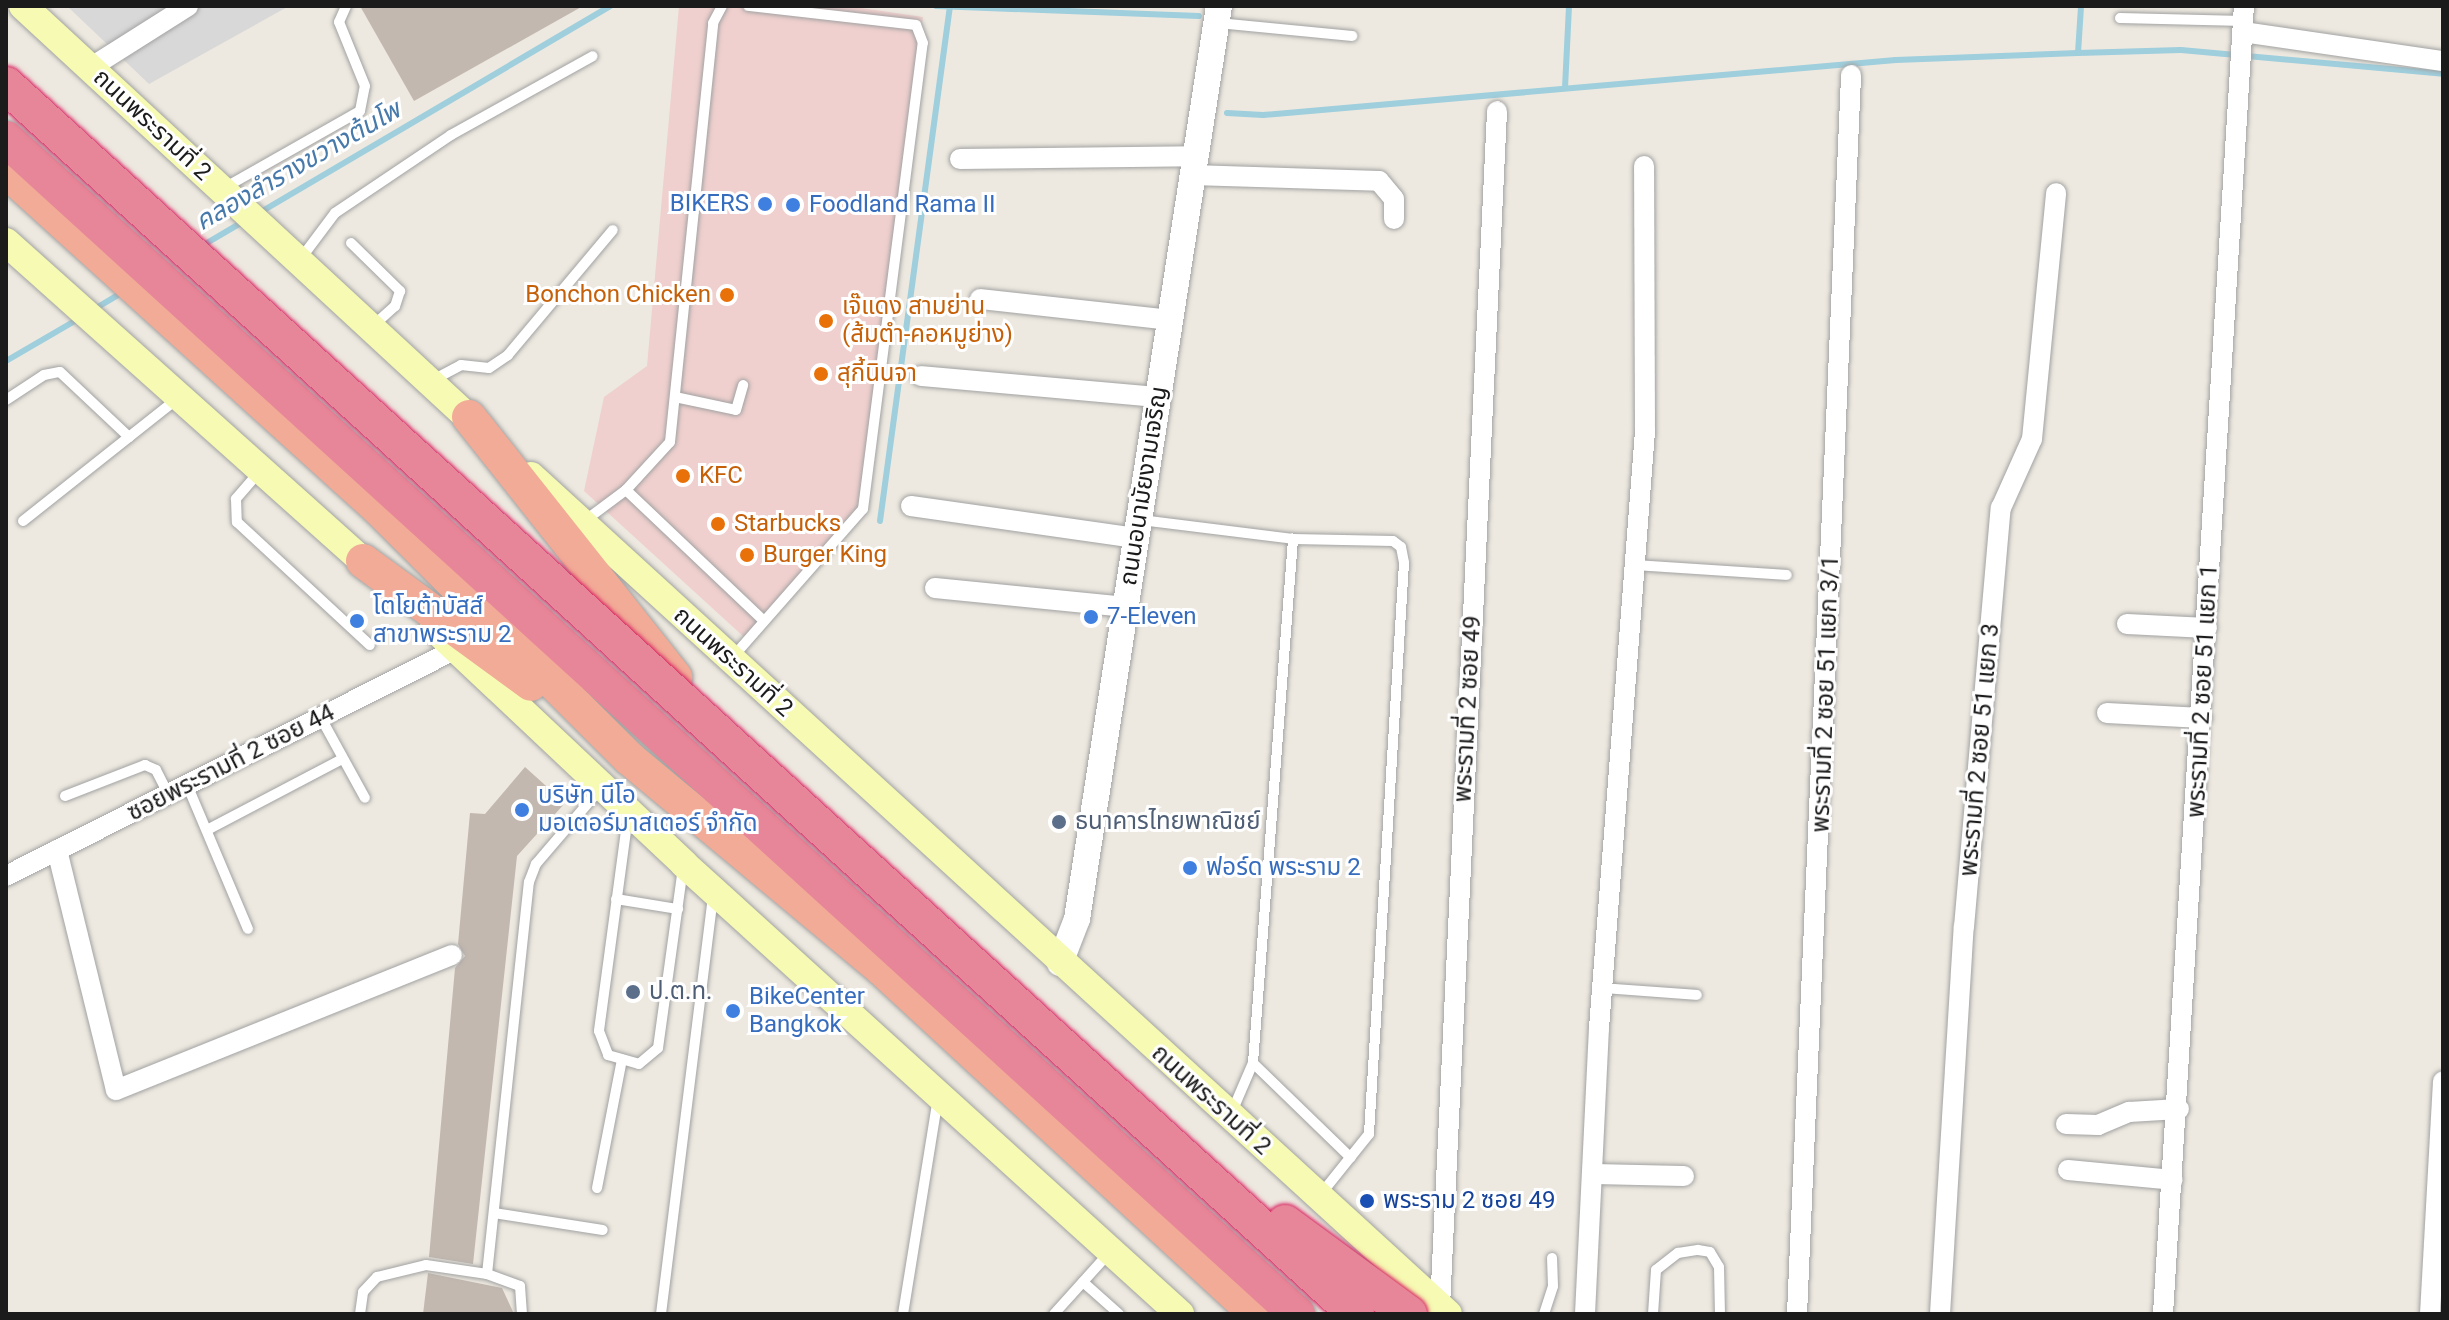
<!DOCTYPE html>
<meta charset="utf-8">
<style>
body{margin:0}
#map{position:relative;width:2449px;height:1320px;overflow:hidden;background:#ede9e0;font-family:Roboto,"Noto Sans Thai",sans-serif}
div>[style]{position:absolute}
.residential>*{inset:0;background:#d9d8d8}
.commercial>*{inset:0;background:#efd0ce}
.stream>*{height:6px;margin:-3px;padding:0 3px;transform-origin:3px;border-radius:3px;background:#9fcedc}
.building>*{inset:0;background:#c2b8b0}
.roads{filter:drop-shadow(0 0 2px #a2a2a2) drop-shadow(0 0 2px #a2a2a2)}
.service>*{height:10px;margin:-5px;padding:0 5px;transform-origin:5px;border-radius:5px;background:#fff}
.minor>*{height:20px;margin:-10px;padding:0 10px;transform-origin:10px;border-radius:10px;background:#fff}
.tertiary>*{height:26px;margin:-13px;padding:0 13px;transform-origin:13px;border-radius:13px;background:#fff}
.secondary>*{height:28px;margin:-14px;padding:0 14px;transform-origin:14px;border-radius:14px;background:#f6fab2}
.trunk>*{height:34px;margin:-17px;padding:0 17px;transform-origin:17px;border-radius:17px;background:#f2ab97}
.motorway>*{height:36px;margin:-18px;padding:0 18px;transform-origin:18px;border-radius:18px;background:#e78698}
.bridges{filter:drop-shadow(0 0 2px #d72161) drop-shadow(0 0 2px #d72161)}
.motorway-bridge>*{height:36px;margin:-18px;padding:0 18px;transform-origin:18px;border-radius:18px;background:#e78698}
.dots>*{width:22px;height:22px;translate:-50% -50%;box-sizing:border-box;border:4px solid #fff;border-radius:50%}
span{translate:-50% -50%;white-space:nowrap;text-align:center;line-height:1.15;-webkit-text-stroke:6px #fff;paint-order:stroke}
.street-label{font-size:24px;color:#1b1b1b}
.shop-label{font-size:24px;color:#366cbe}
.right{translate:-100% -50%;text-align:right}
.left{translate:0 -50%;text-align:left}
.food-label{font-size:24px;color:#c56008}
.service-label{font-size:24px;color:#4e5e75}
.transit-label{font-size:24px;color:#164399}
.water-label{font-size:26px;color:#477aab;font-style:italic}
.frame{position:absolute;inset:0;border:8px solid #1b1b1b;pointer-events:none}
</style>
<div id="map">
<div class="residential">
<div style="clip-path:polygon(67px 6px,289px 6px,149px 84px)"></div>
</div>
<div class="commercial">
<div style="clip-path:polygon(679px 6px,848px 6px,923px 17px,858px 512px,744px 637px,584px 491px,604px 397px,647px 366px)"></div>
</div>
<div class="stream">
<div style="left:936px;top:6px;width:263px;rotate:2.2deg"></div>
<div style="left:2078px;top:53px;width:47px;rotate:-86.3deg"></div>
<div style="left:1565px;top:88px;width:82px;rotate:-87.2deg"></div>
<div style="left:1227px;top:113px;width:36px;rotate:3deg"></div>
<div style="left:1263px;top:115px;width:635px;rotate:-4.97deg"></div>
<div style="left:1896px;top:60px;width:182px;rotate:-2.2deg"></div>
<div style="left:2078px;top:53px;width:103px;rotate:-1.7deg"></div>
<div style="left:2181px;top:50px;width:263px;rotate:5.2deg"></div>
<div style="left:259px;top:213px;width:408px;rotate:-30.5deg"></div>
<div style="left:200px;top:247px;width:53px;rotate:-30.4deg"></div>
<div style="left:93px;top:310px;width:37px;rotate:-31deg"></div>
<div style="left:6px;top:361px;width:86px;rotate:-30.2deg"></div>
<div style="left:880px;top:521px;width:520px;rotate:-82.26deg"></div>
</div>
<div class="building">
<div style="clip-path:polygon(360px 6px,583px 6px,414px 101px)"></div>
<div style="clip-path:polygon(525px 767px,565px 803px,517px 856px,473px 1264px,429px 1257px,455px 968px,465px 956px,458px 944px,470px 813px,485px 814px)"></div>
<div style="clip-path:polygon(428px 1273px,502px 1288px,514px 1314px,423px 1314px)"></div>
</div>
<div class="roads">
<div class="service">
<div style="left:2120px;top:18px;width:124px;rotate:1.4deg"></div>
<div style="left:1218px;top:23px;width:135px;rotate:5.5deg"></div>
<div style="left:224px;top:188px;width:156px;rotate:-29.5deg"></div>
<div style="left:360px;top:111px;width:25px;rotate:-79deg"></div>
<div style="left:365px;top:86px;width:69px;rotate:-112.1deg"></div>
<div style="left:339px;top:22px;width:17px;rotate:-66deg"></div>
<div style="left:351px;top:243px;width:69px;rotate:44.4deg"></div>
<div style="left:400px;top:291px;width:16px;rotate:108deg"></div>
<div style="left:395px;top:306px;width:31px;rotate:138deg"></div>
<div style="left:299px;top:261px;width:60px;rotate:-53.1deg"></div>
<div style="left:335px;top:213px;width:140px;rotate:-33.9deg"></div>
<div style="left:451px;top:135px;width:162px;rotate:-29.1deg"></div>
<div style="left:433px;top:380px;width:32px;rotate:-28deg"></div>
<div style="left:461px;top:365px;width:28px;rotate:6deg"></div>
<div style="left:489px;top:368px;width:23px;rotate:-34deg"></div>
<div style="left:508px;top:355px;width:163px;rotate:-50deg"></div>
<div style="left:675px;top:397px;width:62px;rotate:12deg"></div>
<div style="left:736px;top:410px;width:26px;rotate:-74deg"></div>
<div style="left:6px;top:400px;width:45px;rotate:-33.3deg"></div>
<div style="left:44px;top:375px;width:16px;rotate:-11deg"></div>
<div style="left:60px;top:372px;width:95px;rotate:43.3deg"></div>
<div style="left:260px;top:471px;width:37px;rotate:131deg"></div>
<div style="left:236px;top:499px;width:23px;rotate:88deg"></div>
<div style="left:237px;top:522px;width:181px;rotate:42.8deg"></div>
<div style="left:626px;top:490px;width:189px;rotate:43.5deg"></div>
<div style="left:1141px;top:520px;width:153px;rotate:7.1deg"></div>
<div style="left:1293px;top:539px;width:100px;rotate:1.1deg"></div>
<div style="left:1393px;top:541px;width:10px;rotate:37deg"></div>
<div style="left:1401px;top:547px;width:16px;rotate:79deg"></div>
<div style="left:1404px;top:563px;width:572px;rotate:93.51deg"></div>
<div style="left:1369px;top:1134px;width:77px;rotate:128.7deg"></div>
<div style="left:23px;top:521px;width:196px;rotate:-38.4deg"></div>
<div style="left:583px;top:522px;width:54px;rotate:-36.7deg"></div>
<div style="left:626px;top:490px;width:65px;rotate:-47.5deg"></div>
<div style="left:670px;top:442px;width:421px;rotate:-84.1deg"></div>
<div style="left:713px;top:23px;width:19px;rotate:-62deg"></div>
<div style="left:1636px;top:565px;width:151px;rotate:3.8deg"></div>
<div style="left:732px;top:658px;width:198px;rotate:-48.7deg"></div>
<div style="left:863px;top:509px;width:470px;rotate:-82.7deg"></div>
<div style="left:923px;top:43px;width:19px;rotate:-111deg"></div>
<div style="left:916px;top:25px;width:169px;rotate:-173.5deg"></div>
<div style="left:321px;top:718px;width:91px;rotate:61.2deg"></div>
<div style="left:188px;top:787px;width:154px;rotate:67.1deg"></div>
<div style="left:65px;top:796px;width:86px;rotate:-21.2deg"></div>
<div style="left:145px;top:765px;width:12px;rotate:24deg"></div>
<div style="left:156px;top:770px;width:28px;rotate:63deg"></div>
<div style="left:628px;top:816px;width:217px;rotate:97.7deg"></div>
<div style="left:599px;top:1031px;width:26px;rotate:69deg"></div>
<div style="left:608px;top:1055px;width:32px;rotate:16deg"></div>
<div style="left:639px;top:1064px;width:25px;rotate:-40deg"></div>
<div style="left:658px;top:1048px;width:183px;rotate:-82.1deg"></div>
<div style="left:207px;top:830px;width:153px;rotate:-27.7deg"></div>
<div style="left:616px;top:899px;width:63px;rotate:9.2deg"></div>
<div style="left:1602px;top:988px;width:95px;rotate:4.2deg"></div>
<div style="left:1253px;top:1063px;width:136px;rotate:44.1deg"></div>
<div style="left:1231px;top:1114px;width:56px;rotate:-66.7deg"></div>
<div style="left:1253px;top:1063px;width:526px;rotate:-85.63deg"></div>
<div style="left:597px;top:1188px;width:131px;rotate:-79deg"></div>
<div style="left:494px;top:1213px;width:110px;rotate:8.9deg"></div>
<div style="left:487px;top:1274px;width:35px;rotate:20deg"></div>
<div style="left:520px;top:1286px;width:28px;rotate:86deg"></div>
<div style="left:1083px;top:1282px;width:48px;rotate:41.6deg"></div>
<div style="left:360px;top:1314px;width:22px;rotate:-82deg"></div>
<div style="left:363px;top:1292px;width:21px;rotate:-47deg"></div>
<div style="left:377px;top:1277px;width:50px;rotate:-13.8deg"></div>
<div style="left:426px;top:1265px;width:62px;rotate:8.4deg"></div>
<div style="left:487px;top:1274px;width:394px;rotate:-83.9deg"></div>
<div style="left:529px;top:882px;width:19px;rotate:-69deg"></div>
<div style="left:536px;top:864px;width:100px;rotate:-49.5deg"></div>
<div style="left:661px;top:1314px;width:422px;rotate:-82.9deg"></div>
<div style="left:903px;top:1314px;width:218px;rotate:-80.8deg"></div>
<div style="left:1054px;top:1314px;width:82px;rotate:-48deg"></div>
<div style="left:1544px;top:1314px;width:29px;rotate:-72deg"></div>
<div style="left:1553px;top:1286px;width:28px;rotate:-92deg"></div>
<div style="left:1653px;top:1314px;width:44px;rotate:-86.1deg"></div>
<div style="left:1656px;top:1270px;width:28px;rotate:-38deg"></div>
<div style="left:1678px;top:1253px;width:20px;rotate:-9deg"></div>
<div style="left:1698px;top:1250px;width:12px;rotate:9deg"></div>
<div style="left:1710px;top:1252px;width:17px;rotate:59deg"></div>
<div style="left:1719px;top:1267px;width:47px;rotate:88.8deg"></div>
</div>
<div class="minor">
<div style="left:2243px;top:32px;width:202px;rotate:8.3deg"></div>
<div style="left:90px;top:68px;width:116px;rotate:-32.3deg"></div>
<div style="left:960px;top:159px;width:235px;rotate:-0.7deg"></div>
<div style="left:1192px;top:175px;width:187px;rotate:1.8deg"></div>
<div style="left:1379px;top:181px;width:23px;rotate:50deg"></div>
<div style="left:1394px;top:199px;width:20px;rotate:90deg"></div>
<div style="left:980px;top:299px;width:191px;rotate:6.3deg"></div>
<div style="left:921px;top:376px;width:238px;rotate:5.1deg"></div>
<div style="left:911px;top:506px;width:227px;rotate:8.1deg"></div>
<div style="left:935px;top:588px;width:192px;rotate:5.7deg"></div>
<div style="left:2127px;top:624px;width:80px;rotate:2.9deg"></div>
<div style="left:2107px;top:713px;width:95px;rotate:3deg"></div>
<div style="left:57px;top:850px;width:247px;rotate:76.2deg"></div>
<div style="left:116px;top:1090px;width:362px;rotate:-21.9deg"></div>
<div style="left:6px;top:876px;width:504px;rotate:-26.77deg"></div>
<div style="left:2066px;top:1124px;width:32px;rotate:2deg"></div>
<div style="left:2098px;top:1125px;width:34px;rotate:-23deg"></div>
<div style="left:2129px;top:1112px;width:50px;rotate:-3.4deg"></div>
<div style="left:2068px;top:1170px;width:105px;rotate:5.4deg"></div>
<div style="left:1593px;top:1174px;width:91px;rotate:1.3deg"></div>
<div style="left:1440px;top:1307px;width:1197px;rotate:-87.27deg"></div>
<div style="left:1585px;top:1314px;width:286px;rotate:-87.2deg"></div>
<div style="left:1599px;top:1028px;width:598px;rotate:-85.59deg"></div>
<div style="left:1645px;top:432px;width:266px;rotate:-90.2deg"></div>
<div style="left:1797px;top:1314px;width:1240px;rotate:-87.5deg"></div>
<div style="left:1940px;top:1314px;width:388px;rotate:-86.5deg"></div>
<div style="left:1964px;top:927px;width:421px;rotate:-85deg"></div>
<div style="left:2001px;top:508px;width:76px;rotate:-65.8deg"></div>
<div style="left:2032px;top:439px;width:247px;rotate:-84.4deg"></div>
<div style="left:2163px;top:1314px;width:1311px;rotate:-86.46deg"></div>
<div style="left:2430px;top:1314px;width:233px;rotate:-86.8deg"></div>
</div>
<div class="tertiary">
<div style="left:1060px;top:963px;width:47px;rotate:-68.9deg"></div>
<div style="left:1077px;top:919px;width:924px;rotate:-81.16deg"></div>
</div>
<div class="secondary">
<div style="left:23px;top:6px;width:626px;rotate:42.74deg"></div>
<div style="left:6px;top:242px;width:499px;rotate:41.8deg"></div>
<div style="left:531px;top:476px;width:1242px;rotate:42.42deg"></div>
<div style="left:434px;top:628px;width:344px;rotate:43.3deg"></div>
<div style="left:684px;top:864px;width:670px;rotate:42.22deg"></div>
</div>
<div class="trunk">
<div style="left:6px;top:171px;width:503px;rotate:42.18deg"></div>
<div style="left:379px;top:509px;width:354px;rotate:44.9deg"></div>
<div style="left:630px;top:759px;width:328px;rotate:39.8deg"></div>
<div style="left:882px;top:969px;width:509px;rotate:42.69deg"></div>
<div style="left:469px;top:417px;width:332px;rotate:51.6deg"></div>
<div style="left:363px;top:561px;width:208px;rotate:36.2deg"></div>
</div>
<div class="motorway">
<div style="left:6px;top:139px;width:1746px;rotate:42.31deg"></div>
</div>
</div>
<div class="bridges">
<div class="motorway-bridge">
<div style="left:6px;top:85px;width:1826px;rotate:42.31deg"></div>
<div style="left:1285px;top:1223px;width:154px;rotate:36.3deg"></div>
</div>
</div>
<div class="dots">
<div style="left:765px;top:204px;background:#3f7fe0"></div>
<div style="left:793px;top:205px;background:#3f7fe0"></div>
<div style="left:727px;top:295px;background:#e8710a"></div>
<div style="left:826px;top:321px;background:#e8710a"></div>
<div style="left:821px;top:374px;background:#e8710a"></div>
<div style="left:683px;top:476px;background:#e8710a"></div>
<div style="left:718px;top:524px;background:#e8710a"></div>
<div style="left:747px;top:555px;background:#e8710a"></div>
<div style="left:1091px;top:617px;background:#3f7fe0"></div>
<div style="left:357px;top:621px;background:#3f7fe0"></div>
<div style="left:522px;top:810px;background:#3f7fe0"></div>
<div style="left:1059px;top:822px;background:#5c6f8a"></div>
<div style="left:1190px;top:868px;background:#3f7fe0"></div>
<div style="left:633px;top:992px;background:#5c6f8a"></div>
<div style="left:733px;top:1011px;background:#3f7fe0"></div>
<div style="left:1367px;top:1201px;background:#1a4fb4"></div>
</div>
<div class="street-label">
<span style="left:152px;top:125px;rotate:43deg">ถนนพระรามที่ 2</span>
<span style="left:1144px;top:486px;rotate:-81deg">ถนนอนามัยงามเจริญ</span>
<span style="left:733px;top:662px;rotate:42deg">ถนนพระรามที่ 2</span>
<span style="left:2203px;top:691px;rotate:-87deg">พระรามที่ 2 ซอย 51 แยก 1</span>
<span style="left:1826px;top:694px;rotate:-88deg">พระรามที่ 2 ซอย 51 แยก 3/1</span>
<span style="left:1468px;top:709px;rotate:-87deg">พระรามที่ 2 ซอย 49</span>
<span style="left:1980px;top:750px;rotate:-85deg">พระรามที่ 2 ซอย 51 แยก 3</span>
<span style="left:231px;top:763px;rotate:-27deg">ซอยพระรามที่ 2 ซอย 44</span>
<span style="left:1211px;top:1100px;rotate:42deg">ถนนพระรามที่ 2</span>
</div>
<div class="shop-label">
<span class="right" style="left:749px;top:204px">BIKERS</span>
<span class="left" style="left:809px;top:205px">Foodland Rama II</span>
<span class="left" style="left:373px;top:621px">โตโยต้าบัสส์<br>สาขาพระราม 2</span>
<span class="left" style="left:1107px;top:617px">7-Eleven</span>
<span class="left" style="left:538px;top:810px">บริษัท นีโอ<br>มอเตอร์มาสเตอร์ จำกัด</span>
<span class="left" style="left:1206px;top:868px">ฟอร์ด พระราม 2</span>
<span class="left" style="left:749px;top:1011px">BikeCenter<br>Bangkok</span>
</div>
<div class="food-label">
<span class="right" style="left:711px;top:295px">Bonchon Chicken</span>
<span class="left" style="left:842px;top:321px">เจ๊แดง สามย่าน<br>(ส้มตำ-คอหมูย่าง)</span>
<span class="left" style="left:837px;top:374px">สุกี้นินจา</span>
<span class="left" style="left:699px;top:476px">KFC</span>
<span class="left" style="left:734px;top:524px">Starbucks</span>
<span class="left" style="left:763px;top:555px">Burger King</span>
</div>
<div class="service-label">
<span class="left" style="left:1075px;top:822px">ธนาคารไทยพาณิชย์</span>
<span class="left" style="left:649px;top:992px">ป.ต.ท.</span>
</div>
<div class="transit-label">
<span class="left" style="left:1383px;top:1201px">พระราม 2 ซอย 49</span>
</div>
<div class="water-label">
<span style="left:298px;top:166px;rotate:-30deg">คลองลำรางขวางต้นโพ</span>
</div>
<div class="frame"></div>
</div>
